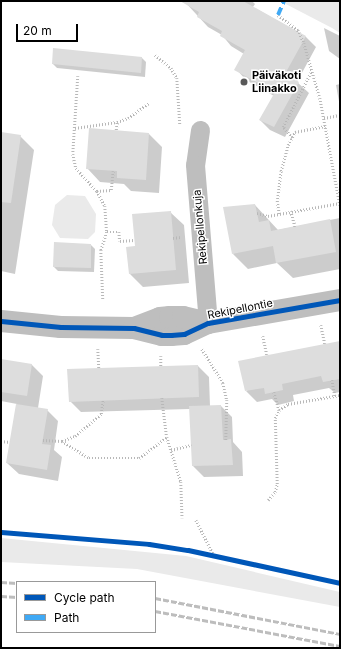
<!DOCTYPE html>
<meta charset="utf-8">
<style>
body{margin:0}
#map{position:relative;width:341px;height:649px;overflow:hidden;background:#fff;font-family:Inter,sans-serif}
div>[style]{position:absolute}
.green>*{inset:0;background:#eaeaea}
.shadow>*{inset:0;background:#0003}
.building>*{inset:0;background:#ddd}
.path>*{height:2.5px;margin-top:-1.25px;transform-origin:0;background:repeating-linear-gradient(90deg,#b8b8b8 0 1px,transparent 0 3px)}
.minor>*{height:19px;margin:-9.5px;padding:0 9.5px;transform-origin:9.5px;border-radius:9.5px;background:#bebebe}
.tertiary>*{height:22px;margin:-11px;padding:0 11px;transform-origin:11px;border-radius:11px;background:#bebebe}
.rail>*{height:3px;margin-top:-1.5px;transform-origin:0;background:repeating-linear-gradient(90deg,#bdbdbd 0 6px,transparent 0 8px)}
.quiet>*{height:4px;margin-top:-2px;transform-origin:0;background:repeating-linear-gradient(90deg,#3fa9f5 0 8px,transparent 0 12px)}
.cycleway>*{height:5px;margin:-2.5px;padding:0 2.5px;transform-origin:2.5px;border-radius:2.5px;background:#0057b8}
.dots>*{width:11px;height:11px;translate:-50% -50%;box-sizing:border-box;border:2px solid #fff;border-radius:50%}
span{translate:-50% -50%;white-space:nowrap;text-align:center;line-height:1.15;-webkit-text-stroke:3px #fff;paint-order:stroke}
.poi-label{font-size:11px;color:#000;font-weight:700}
.left{translate:0 -50%;text-align:left}
.street-label{font-size:11px;color:#000}
.frame{position:absolute;inset:0;border:2px solid #000;pointer-events:none}
.legend{position:absolute;left:16px;top:581px;width:140px;height:52px;box-sizing:border-box;background:#fff;border:1px solid #999;margin:0;padding:5px 7px;list-style:none;font-size:12px;color:#000}
.legend li{display:flex;align-items:center;gap:8px;height:20px}
.legend b{width:20px;border:1px solid #999}
.scale{position:absolute;left:16px;top:24px;width:62px;height:18px;box-sizing:border-box;border:2px solid #000;border-top:0;padding-left:5px;font-size:12px;line-height:14px;white-space:nowrap;color:#000;-webkit-text-stroke:3px #fff;paint-order:stroke}
</style>
<div id="map">
<div class="green">
<div style="clip-path:polygon(280px 1px,340px 1px,340px 33px,332px 28px)"></div>
<div style="clip-path:polygon(67px 195px,85px 196px,96px 214px,95px 232px,88px 239px,60px 238px,52px 225px,55px 205px)"></div>
<div style="clip-path:polygon(1px 538px,186px 556px,340px 592px,340px 607px,137px 569px,1px 562px)"></div>
</div>
<div class="shadow">
<div style="clip-path:polygon(184px 1px,252px 1px,255px 4px,253px 7px,306px 37px,316px 47px,297px 82px,309px 93px,285px 137px,270px 130px,260px 120px,274px 96px,246px 80px,236px 69px,244px 54px,231px 46px,222px 35px,208px 27px)"></div>
<div style="clip-path:polygon(324px 28px,340px 36px,340px 59px,329px 51px)"></div>
<div style="clip-path:polygon(54px 49px,142px 58px,146px 62px,145px 77px,57px 68px,53px 64px)"></div>
<div style="clip-path:polygon(340px 84px,340px 107px,336px 85px)"></div>
<div style="clip-path:polygon(1px 133px,20px 136px,34px 150px,15px 274px,1px 271px)"></div>
<div style="clip-path:polygon(149px 134px,162px 147px,159px 193px,131px 191px,124px 184px,100px 182px,87px 168px)"></div>
<div style="clip-path:polygon(255px 205px,278px 230px,340px 218px,340px 269px,293px 278px,277px 263px,248px 269px,233px 254px)"></div>
<div style="clip-path:polygon(170px 212px,184px 225px,189px 283px,143px 287px,130px 274px,127px 248px,136px 247px)"></div>
<div style="clip-path:polygon(91px 245px,95px 249px,94px 272px,58px 271px,54px 267px)"></div>
<div style="clip-path:polygon(340px 342px,340px 392px,335px 393px,329px 388px,293px 395px,294px 401px,278px 405px,272px 399px,257px 402px,246px 391px)"></div>
<div style="clip-path:polygon(1px 360px,32px 365px,43px 376px,38px 408px,47px 410px,58px 421px,54px 450px,62px 457px,58px 481px,19px 474px,7px 463px,17px 404px,1px 401px)"></div>
<div style="clip-path:polygon(198px 366px,209px 377px,210px 406px,221px 406px,232px 417px,233px 442px,242px 452px,243px 476px,204px 477px,193px 466px,190px 409px,81px 412px,70px 401px)"></div>
</div>
<div class="building">
<div style="clip-path:polygon(180px 1px,243px 1px,306px 36px,285px 74px,299px 82px,274px 127px,259px 120px,275px 92px,234px 70px,245px 50px,220px 36px,222px 31px,197px 17px,199px 12px)"></div>
<div style="clip-path:polygon(53px 48px,142px 57px,141px 73px,52px 64px)"></div>
<div style="clip-path:polygon(89px 128px,149px 133px,146px 180px,117px 178px,117px 171px,86px 169px)"></div>
<div style="clip-path:polygon(1px 132px,21px 135px,11px 203px,1px 202px)"></div>
<div style="clip-path:polygon(255px 204px,259px 222px,269px 220px,271px 231px,330px 219px,336px 252px,276px 263px,273px 246px,232px 254px,223px 207px)"></div>
<div style="clip-path:polygon(171px 211px,176px 270px,129px 274px,126px 247px,135px 246px,132px 214px)"></div>
<div style="clip-path:polygon(54px 242px,91px 244px,91px 268px,53px 267px)"></div>
<div style="clip-path:polygon(340px 341px,340px 379px,323px 382px,321px 376px,282px 384px,283px 390px,265px 394px,264px 388px,245px 391px,238px 361px)"></div>
<div style="clip-path:polygon(1px 359px,32px 364px,27px 396px,1px 392px)"></div>
<div style="clip-path:polygon(198px 365px,199px 397px,69px 402px,67px 369px)"></div>
<div style="clip-path:polygon(16px 404px,48px 409px,42px 444px,51px 445px,47px 470px,6px 463px)"></div>
<div style="clip-path:polygon(221px 405px,223px 440px,231px 439px,233px 465px,192px 466px,189px 406px)"></div>
</div>
<div class="path">
<div style="left:278px;top:15px;width:25px;rotate:37deg"></div>
<div style="left:298px;top:30px;width:14px;rotate:65deg"></div>
<div style="left:304px;top:43px;width:57px;rotate:73.8deg"></div>
<div style="left:320px;top:98px;width:109px;rotate:79.4deg"></div>
<div style="left:155px;top:55px;width:21px;rotate:39deg"></div>
<div style="left:171px;top:68px;width:12px;rotate:59deg"></div>
<div style="left:177px;top:78px;width:46px;rotate:86.3deg"></div>
<div style="left:78px;top:76px;width:78px;rotate:93.7deg"></div>
<div style="left:73px;top:154px;width:14px;rotate:78deg"></div>
<div style="left:76px;top:168px;width:31px;rotate:48deg"></div>
<div style="left:97px;top:191px;width:17px;rotate:62deg"></div>
<div style="left:105px;top:206px;width:26px;rotate:86deg"></div>
<div style="left:107px;top:232px;width:19px;rotate:108deg"></div>
<div style="left:101px;top:250px;width:49px;rotate:87.7deg"></div>
<div style="left:324px;top:118px;width:16px;rotate:-11deg"></div>
<div style="left:75px;top:128px;width:42px;rotate:-8.1deg"></div>
<div style="left:116px;top:130px;width:8px;rotate:-83deg"></div>
<div style="left:117px;top:122px;width:12px;rotate:-20deg"></div>
<div style="left:128px;top:118px;width:26px;rotate:-36deg"></div>
<div style="left:292px;top:138px;width:14px;rotate:-129deg"></div>
<div style="left:283px;top:127px;width:62px;rotate:-63deg"></div>
<div style="left:97px;top:191px;width:14px;rotate:-4deg"></div>
<div style="left:111px;top:190px;width:19px;rotate:-84deg"></div>
<div style="left:291px;top:211px;width:16px;rotate:75deg"></div>
<div style="left:257px;top:213px;width:11px;rotate:15deg"></div>
<div style="left:268px;top:216px;width:73px;rotate:-10.2deg"></div>
<div style="left:279px;top:214px;width:12px;rotate:-99deg"></div>
<div style="left:277px;top:202px;width:31px;rotate:-83deg"></div>
<div style="left:281px;top:171px;width:27px;rotate:-75deg"></div>
<div style="left:288px;top:145px;width:15px;rotate:-62deg"></div>
<div style="left:295px;top:132px;width:31px;rotate:-11deg"></div>
<div style="left:107px;top:232px;width:12px"></div>
<div style="left:119px;top:232px;width:9px;rotate:84deg"></div>
<div style="left:120px;top:241px;width:14px;rotate:-4deg"></div>
<div style="left:173px;top:238px;width:7px;rotate:-8deg"></div>
<div style="left:321px;top:325px;width:19px;rotate:78deg"></div>
<div style="left:263px;top:336px;width:19px;rotate:78deg"></div>
<div style="left:98px;top:349px;width:19px;rotate:87deg"></div>
<div style="left:202px;top:349px;width:40px;rotate:58deg"></div>
<div style="left:223px;top:383px;width:17px;rotate:77deg"></div>
<div style="left:227px;top:400px;width:40px;rotate:91.4deg"></div>
<div style="left:161px;top:356px;width:10px;rotate:90deg"></div>
<div style="left:332px;top:380px;width:16px;rotate:79deg"></div>
<div style="left:274px;top:392px;width:19px;rotate:74deg"></div>
<div style="left:162px;top:398px;width:39px;rotate:83deg"></div>
<div style="left:167px;top:437px;width:47px;rotate:72.7deg"></div>
<div style="left:181px;top:482px;width:36px;rotate:88deg"></div>
<div style="left:43px;top:440px;width:19px;rotate:3deg"></div>
<div style="left:62px;top:441px;width:14px;rotate:-21deg"></div>
<div style="left:75px;top:436px;width:34px;rotate:-40deg"></div>
<div style="left:101px;top:414px;width:14px;rotate:-82deg"></div>
<div style="left:1px;top:441px;width:9px;rotate:6deg"></div>
<div style="left:62px;top:441px;width:32px;rotate:32deg"></div>
<div style="left:89px;top:458px;width:50px"></div>
<div style="left:139px;top:458px;width:35px;rotate:-37deg"></div>
<div style="left:171px;top:450px;width:21px;rotate:-14deg"></div>
<div style="left:268px;top:500px;width:11px;rotate:-49deg"></div>
<div style="left:275px;top:492px;width:8px;rotate:-76deg"></div>
<div style="left:277px;top:484px;width:66px;rotate:-91.7deg"></div>
<div style="left:275px;top:418px;width:9px;rotate:-63deg"></div>
<div style="left:279px;top:410px;width:11px;rotate:-34deg"></div>
<div style="left:288px;top:404px;width:53px;rotate:-9.8deg"></div>
<div style="left:196px;top:520px;width:38px;rotate:63deg"></div>
</div>
<div class="minor">
<div style="left:200px;top:130px;width:35px;rotate:98deg"></div>
<div style="left:195px;top:165px;width:159px;rotate:85.3deg"></div>
</div>
<div class="tertiary">
<div style="left:1px;top:321px;width:60px;rotate:5.7deg"></div>
<div style="left:61px;top:327px;width:73px;rotate:0.8deg"></div>
<div style="left:134px;top:328px;width:29px;rotate:14deg"></div>
<div style="left:162px;top:335px;width:9px"></div>
<div style="left:171px;top:335px;width:13px;rotate:-4deg"></div>
<div style="left:184px;top:334px;width:26px;rotate:-25deg"></div>
<div style="left:208px;top:323px;width:134px;rotate:-9.9deg"></div>
<div style="left:134px;top:328px;width:28px;rotate:-21deg"></div>
<div style="left:160px;top:318px;width:10px;rotate:-6deg"></div>
<div style="left:170px;top:317px;width:13px"></div>
<div style="left:183px;top:317px;width:26px;rotate:13deg"></div>
</div>
<div class="rail">
<div style="left:1px;top:582px;width:16px;rotate:4deg"></div>
<div style="left:1px;top:596px;width:16px;rotate:4deg"></div>
<div style="left:155px;top:598px;width:188px;rotate:11deg"></div>
<div style="left:155px;top:611px;width:188px;rotate:10.7deg"></div>
</div>
<div class="quiet">
<div style="left:278px;top:15px;width:15px;rotate:-67deg"></div>
</div>
<div class="cycleway">
<div style="left:1px;top:321px;width:60px;rotate:5.7deg"></div>
<div style="left:61px;top:327px;width:73px;rotate:0.8deg"></div>
<div style="left:134px;top:328px;width:29px;rotate:14deg"></div>
<div style="left:162px;top:335px;width:9px"></div>
<div style="left:171px;top:335px;width:13px;rotate:-4deg"></div>
<div style="left:184px;top:334px;width:26px;rotate:-25deg"></div>
<div style="left:208px;top:323px;width:134px;rotate:-9.9deg"></div>
<div style="left:1px;top:532px;width:148px;rotate:4.6deg"></div>
<div style="left:149px;top:544px;width:39px;rotate:9deg"></div>
<div style="left:188px;top:550px;width:156px;rotate:12.2deg"></div>
</div>
<div class="dots">
<div style="left:244px;top:82px;background:#595959"></div>
</div>
<div class="poi-label">
<span class="left" style="left:252px;top:82px">Päiväkoti<br>Liinakko</span>
</div>
<div class="street-label">
<span style="left:200px;top:227px;rotate:-95deg">Rekipellonkuja</span>
<span style="left:240px;top:309px;rotate:-11deg">Rekipellontie</span>
</div>
<div class="frame"></div>
<ul class="legend">
<li><b style="height:5px;background:#0057b8"></b>Cycle path</li>
<li><b style="height:5px;background:#3fa9f5"></b>Path</li>
</ul>
<div class="scale">20 m</div>
</div>
